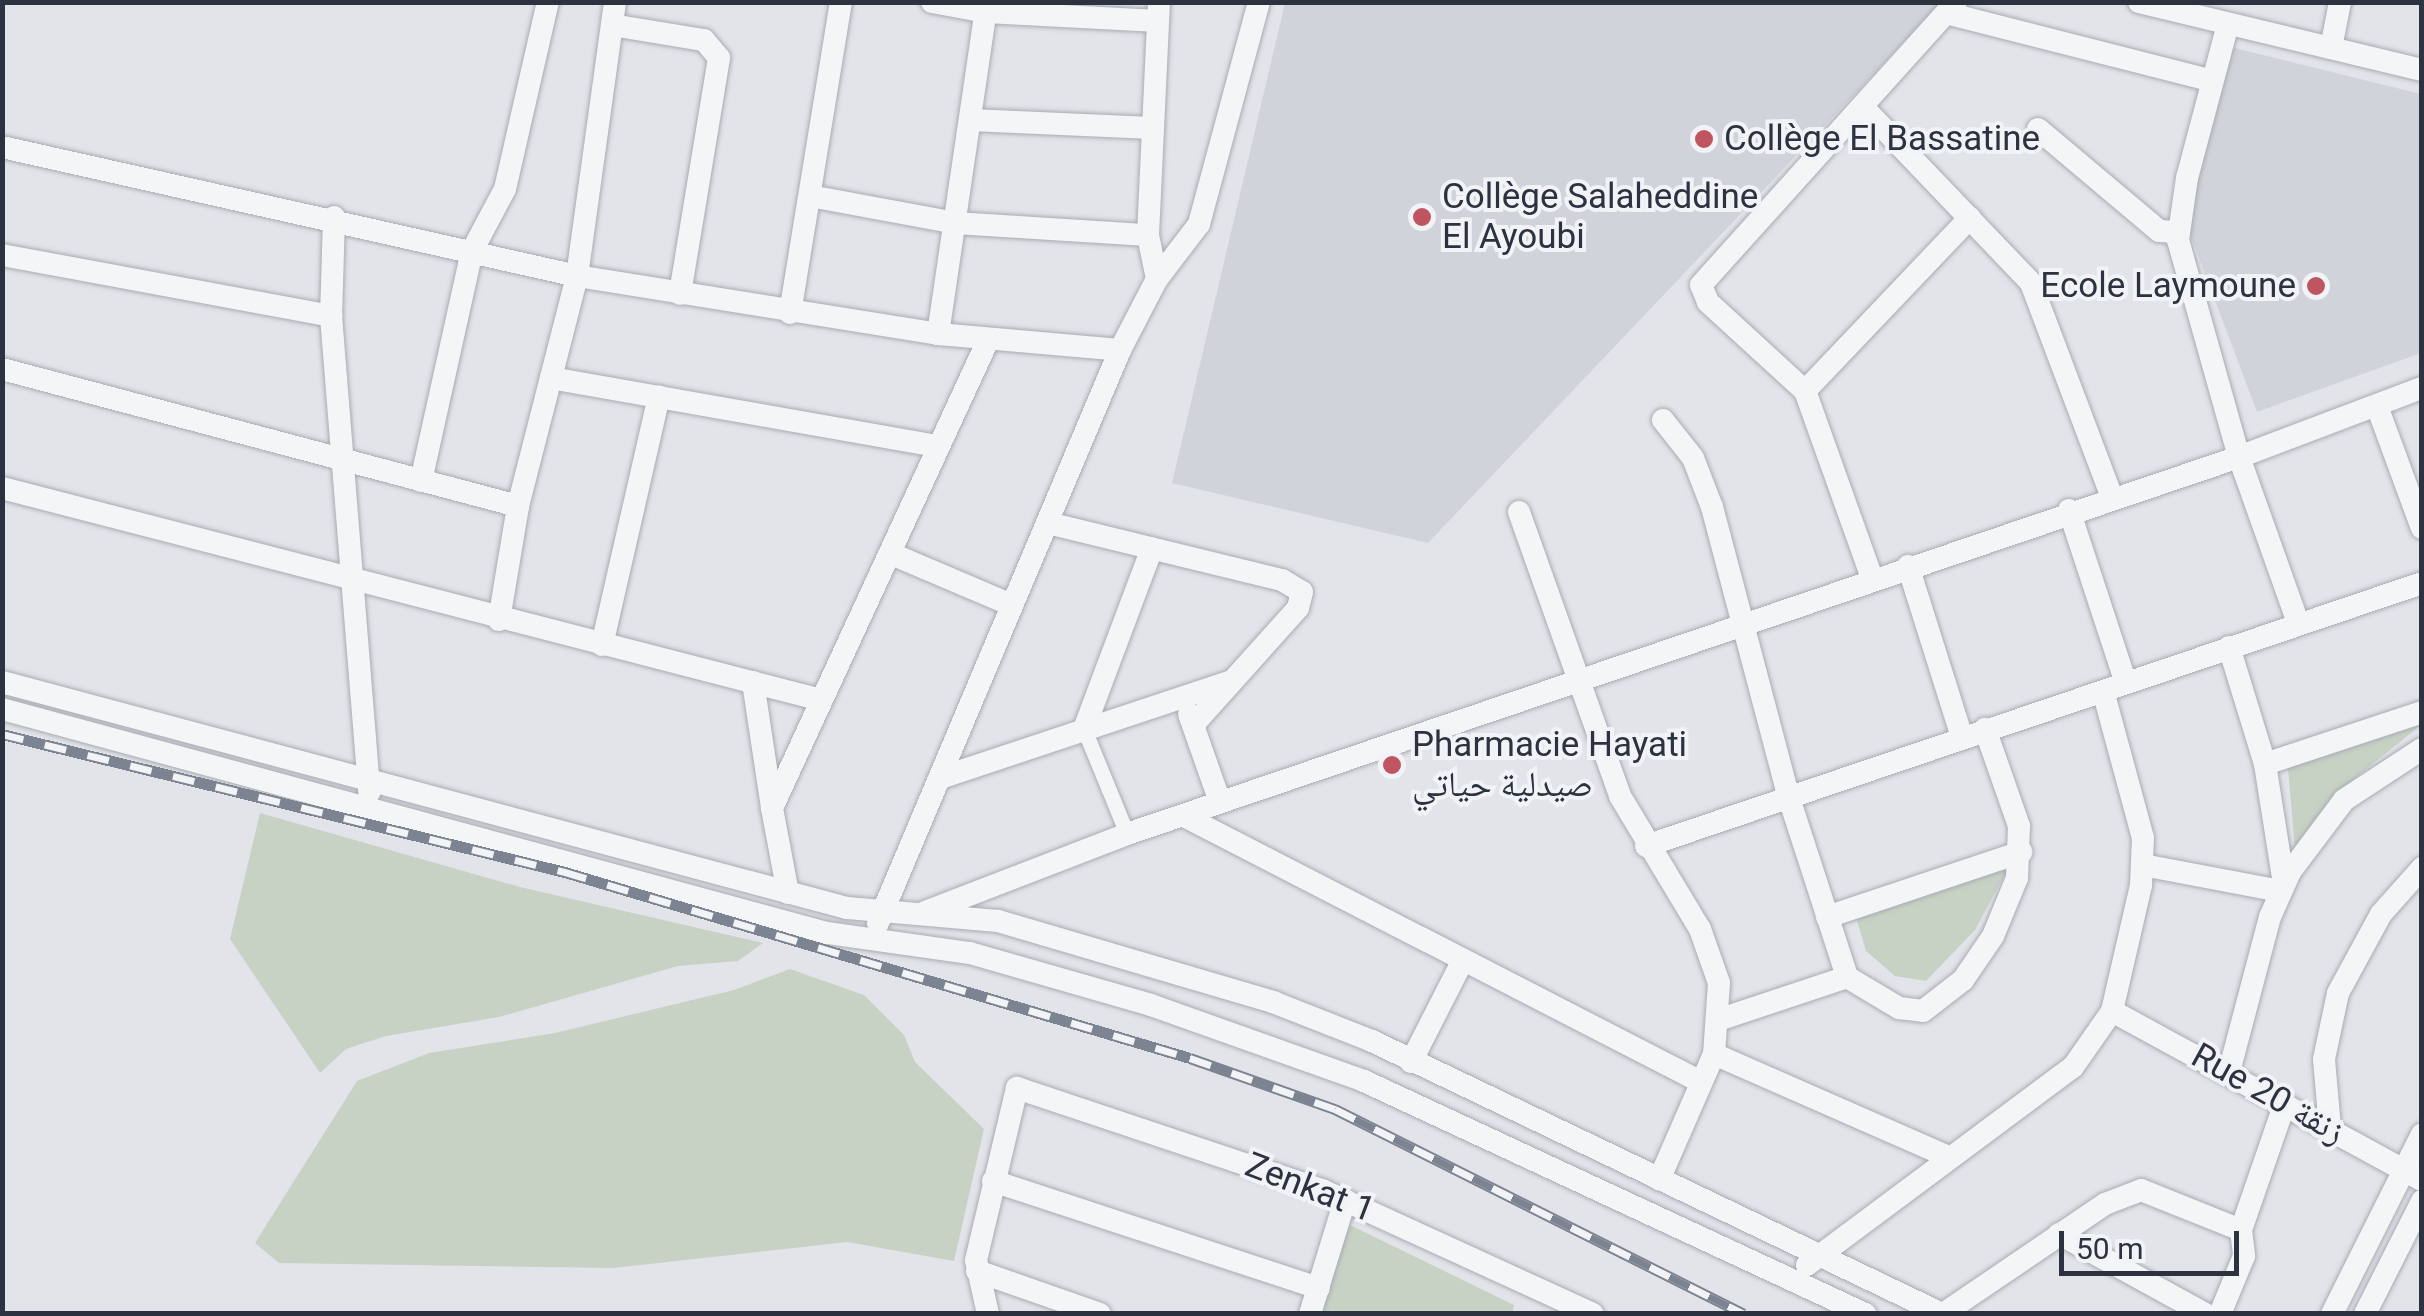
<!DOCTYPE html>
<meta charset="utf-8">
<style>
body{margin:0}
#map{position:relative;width:2424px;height:1316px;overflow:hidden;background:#e2e4e9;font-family:Roboto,"Noto Naskh Arabic",sans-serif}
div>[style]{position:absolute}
.built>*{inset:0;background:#d0d3da}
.green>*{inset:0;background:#c7d2c4}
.roads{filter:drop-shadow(0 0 2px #a8abb3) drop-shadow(0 0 2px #a8abb3)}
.pedestrian>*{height:15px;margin:-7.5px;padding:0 7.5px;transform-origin:7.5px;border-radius:7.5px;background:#f4f5f7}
.minor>*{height:22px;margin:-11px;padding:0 11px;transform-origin:11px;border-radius:11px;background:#f4f5f7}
.rail>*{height:11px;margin-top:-5.5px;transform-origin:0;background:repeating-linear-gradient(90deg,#f1f3f6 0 22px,#7d8491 0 44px);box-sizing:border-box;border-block:2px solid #7d8491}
.dots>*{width:28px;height:28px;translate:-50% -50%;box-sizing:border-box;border:5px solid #f1f3f6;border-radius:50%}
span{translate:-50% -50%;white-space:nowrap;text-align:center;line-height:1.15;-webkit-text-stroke:8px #f1f3f6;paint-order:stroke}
.poi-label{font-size:35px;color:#2c323f}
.left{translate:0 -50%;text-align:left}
.right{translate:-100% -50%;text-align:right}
.street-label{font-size:35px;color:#2c323f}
.frame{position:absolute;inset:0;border:5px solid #2c323f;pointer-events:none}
.scale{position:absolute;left:2059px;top:1231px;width:180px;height:45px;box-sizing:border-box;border:5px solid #2c323f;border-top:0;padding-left:12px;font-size:30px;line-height:35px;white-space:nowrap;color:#2c323f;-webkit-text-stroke:8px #f1f3f6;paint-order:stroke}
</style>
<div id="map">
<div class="built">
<div style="clip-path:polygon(1285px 3px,1941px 3px,1428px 543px,1172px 483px)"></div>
<div style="clip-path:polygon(2230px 47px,2421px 94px,2421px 353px,2257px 412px,2184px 218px)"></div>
</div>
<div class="green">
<div style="clip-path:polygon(2421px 725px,2339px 791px,2295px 850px,2288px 768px)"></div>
<div style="clip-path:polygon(260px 813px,520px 887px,763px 943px,738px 961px,678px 966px,499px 1017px,386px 1036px,346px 1049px,320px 1073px,230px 939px)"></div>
<div style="clip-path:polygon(2011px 863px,1975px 930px,1926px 981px,1895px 976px,1866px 951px,1856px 917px)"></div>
<div style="clip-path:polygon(790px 969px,864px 995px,904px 1035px,915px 1062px,984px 1129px,954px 1261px,847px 1242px,613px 1268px,279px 1263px,255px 1243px,357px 1081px,429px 1053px,555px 1033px,734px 990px)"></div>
<div style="clip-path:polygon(1350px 1225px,1514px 1305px,1512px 1314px,1319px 1314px)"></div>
</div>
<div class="roads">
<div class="pedestrian">
<div style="left:1084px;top:729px;width:113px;rotate:67.7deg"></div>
</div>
<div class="minor">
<div style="left:932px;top:2px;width:55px;rotate:10.5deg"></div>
<div style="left:986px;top:12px;width:172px;rotate:3deg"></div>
<div style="left:2139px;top:2px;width:291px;rotate:13.5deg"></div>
<div style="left:1950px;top:14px;width:270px;rotate:14.3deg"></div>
<div style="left:2228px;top:24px;width:159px;rotate:104.9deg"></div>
<div style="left:2187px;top:178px;width:63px;rotate:98.3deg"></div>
<div style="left:2178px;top:240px;width:225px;rotate:74.3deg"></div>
<div style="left:2239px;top:457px;width:176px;rotate:70.4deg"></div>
<div style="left:612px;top:25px;width:93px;rotate:9.3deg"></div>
<div style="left:704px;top:40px;width:23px;rotate:50deg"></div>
<div style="left:719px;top:58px;width:239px;rotate:99.4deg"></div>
<div style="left:2331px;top:48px;width:47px;rotate:-78.9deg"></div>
<div style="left:1863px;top:107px;width:243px;rotate:46.3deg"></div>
<div style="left:2031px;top:283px;width:227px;rotate:69.3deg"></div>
<div style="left:970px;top:120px;width:183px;rotate:2.5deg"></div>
<div style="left:2038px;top:129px;width:158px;rotate:40.1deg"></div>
<div style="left:2159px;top:231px;width:18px;rotate:3deg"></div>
<div style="left:2px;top:147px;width:589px;rotate:12.64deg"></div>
<div style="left:577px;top:276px;width:366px;rotate:9.1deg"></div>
<div style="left:938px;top:334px;width:183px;rotate:5deg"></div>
<div style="left:810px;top:196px;width:147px;rotate:10.5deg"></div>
<div style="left:955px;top:223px;width:193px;rotate:3.6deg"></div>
<div style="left:334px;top:217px;width:99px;rotate:91.7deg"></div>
<div style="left:331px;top:316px;width:478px;rotate:85.4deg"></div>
<div style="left:2px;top:255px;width:335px;rotate:10.5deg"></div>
<div style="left:1157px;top:279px;width:45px;rotate:-101.6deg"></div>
<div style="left:1148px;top:235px;width:233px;rotate:-87.3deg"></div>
<div style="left:790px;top:313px;width:315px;rotate:-80.7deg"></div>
<div style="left:938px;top:334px;width:336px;rotate:-81.6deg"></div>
<div style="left:2px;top:369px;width:534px;rotate:14.87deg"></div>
<div style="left:551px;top:378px;width:390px;rotate:10deg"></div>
<div style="left:1805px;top:391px;width:239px;rotate:-46.4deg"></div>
<div style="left:2377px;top:406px;width:130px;rotate:69.8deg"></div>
<div style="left:1663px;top:420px;width:48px;rotate:51.7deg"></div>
<div style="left:1693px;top:458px;width:53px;rotate:68.8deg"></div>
<div style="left:1712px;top:507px;width:301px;rotate:75.2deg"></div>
<div style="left:1789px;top:798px;width:188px;rotate:72deg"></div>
<div style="left:1847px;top:977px;width:61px;rotate:30.8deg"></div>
<div style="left:1899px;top:1008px;width:24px;rotate:7deg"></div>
<div style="left:1923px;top:1011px;width:51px;rotate:-37.8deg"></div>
<div style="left:1963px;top:980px;width:53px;rotate:-55.7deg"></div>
<div style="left:1993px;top:936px;width:63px;rotate:-67.5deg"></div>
<div style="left:2017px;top:878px;width:52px;rotate:-87.8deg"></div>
<div style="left:2019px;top:826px;width:103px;rotate:-109.3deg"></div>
<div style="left:421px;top:481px;width:236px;rotate:-77.5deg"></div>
<div style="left:472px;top:251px;width:70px;rotate:-62deg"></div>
<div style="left:505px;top:189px;width:192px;rotate:-77.1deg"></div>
<div style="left:2px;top:488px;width:846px;rotate:14.51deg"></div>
<div style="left:2069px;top:510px;width:182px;rotate:71.8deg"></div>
<div style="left:1519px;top:512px;width:301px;rotate:70.4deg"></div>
<div style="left:1620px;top:796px;width:155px;rotate:59deg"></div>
<div style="left:1700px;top:929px;width:57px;rotate:70.6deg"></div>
<div style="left:1719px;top:983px;width:71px;rotate:94deg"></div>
<div style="left:1714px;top:1054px;width:137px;rotate:113.6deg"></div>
<div style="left:1048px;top:523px;width:241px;rotate:13.7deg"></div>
<div style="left:1282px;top:580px;width:23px;rotate:31deg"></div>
<div style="left:1302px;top:592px;width:16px;rotate:104deg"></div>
<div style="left:1298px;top:608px;width:157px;rotate:131.9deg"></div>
<div style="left:894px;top:555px;width:128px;rotate:23deg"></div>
<div style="left:1908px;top:566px;width:179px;rotate:72.5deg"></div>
<div style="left:1872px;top:578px;width:199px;rotate:-109.7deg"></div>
<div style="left:1805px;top:391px;width:132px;rotate:-137.5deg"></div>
<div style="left:1708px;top:302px;width:18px;rotate:-112deg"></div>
<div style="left:1701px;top:285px;width:381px;rotate:-48deg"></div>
<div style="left:499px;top:620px;width:116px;rotate:-80.5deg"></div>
<div style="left:518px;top:506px;width:237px;rotate:-75.6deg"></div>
<div style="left:577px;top:276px;width:277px;rotate:-82.1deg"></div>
<div style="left:602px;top:645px;width:255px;rotate:-77.1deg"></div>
<div style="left:2229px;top:647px;width:122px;rotate:72.9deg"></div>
<div style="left:2265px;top:764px;width:121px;rotate:81deg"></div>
<div style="left:2px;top:682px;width:875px;rotate:14.97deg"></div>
<div style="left:847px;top:908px;width:152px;rotate:4.9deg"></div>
<div style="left:998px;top:921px;width:287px;rotate:16.4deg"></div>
<div style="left:1273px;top:1002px;width:106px;rotate:21.5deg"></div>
<div style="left:1372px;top:1041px;width:632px;rotate:25.59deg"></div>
<div style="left:753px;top:682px;width:127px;rotate:81.4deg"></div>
<div style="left:2px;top:709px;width:855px;rotate:15.19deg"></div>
<div style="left:827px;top:933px;width:144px;rotate:8deg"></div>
<div style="left:970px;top:953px;width:188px;rotate:16deg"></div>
<div style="left:1151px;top:1005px;width:226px;rotate:19.6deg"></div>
<div style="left:1364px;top:1081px;width:553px;rotate:24.94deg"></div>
<div style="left:1189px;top:714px;width:93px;rotate:70.6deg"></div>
<div style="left:1084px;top:729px;width:193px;rotate:-69.4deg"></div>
<div style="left:2265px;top:764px;width:165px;rotate:-18.3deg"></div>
<div style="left:940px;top:778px;width:307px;rotate:-18.4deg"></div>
<div style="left:1184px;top:816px;width:581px;rotate:27.23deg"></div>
<div style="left:1646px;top:846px;width:819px;rotate:-18.72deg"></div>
<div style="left:2143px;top:865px;width:139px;rotate:10.7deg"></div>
<div style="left:788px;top:893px;width:86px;rotate:-100.7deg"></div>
<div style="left:772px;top:808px;width:515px;rotate:-65.22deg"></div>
<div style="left:925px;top:912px;width:217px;rotate:-21.1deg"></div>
<div style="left:1127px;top:834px;width:1174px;rotate:-18.73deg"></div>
<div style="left:2239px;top:457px;width:196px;rotate:-20.7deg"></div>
<div style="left:1827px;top:917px;width:205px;rotate:-18.5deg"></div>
<div style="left:878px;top:923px;width:622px;rotate:-67.1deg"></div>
<div style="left:1120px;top:350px;width:80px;rotate:-62.5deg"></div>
<div style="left:1157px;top:279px;width:69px;rotate:-52.6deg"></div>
<div style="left:1199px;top:224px;width:230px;rotate:-74.9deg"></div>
<div style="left:2112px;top:1011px;width:353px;rotate:28.6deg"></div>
<div style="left:1721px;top:1019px;width:133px;rotate:-18.4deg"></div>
<div style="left:1714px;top:1054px;width:257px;rotate:23.7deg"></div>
<div style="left:1411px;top:1062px;width:114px;rotate:-63deg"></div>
<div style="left:2229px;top:1072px;width:160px;rotate:-75.2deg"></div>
<div style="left:2270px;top:917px;width:49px;rotate:-66deg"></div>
<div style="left:2290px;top:872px;width:90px;rotate:-53.1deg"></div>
<div style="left:2344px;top:800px;width:93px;rotate:-33.2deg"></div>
<div style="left:2330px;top:1128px;width:69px;rotate:-95deg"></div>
<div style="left:2324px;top:1059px;width:67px;rotate:-78deg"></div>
<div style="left:2338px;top:993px;width:90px;rotate:-61.4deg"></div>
<div style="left:2381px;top:914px;width:62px;rotate:-48.3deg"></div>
<div style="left:993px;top:1181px;width:343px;rotate:18.2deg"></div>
<div style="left:2241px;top:1230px;width:134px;rotate:-70.9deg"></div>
<div style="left:2059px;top:1234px;width:166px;rotate:28.7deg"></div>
<div style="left:1807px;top:1265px;width:332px;rotate:-36.7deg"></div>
<div style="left:2073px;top:1067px;width:68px;rotate:-55.1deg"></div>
<div style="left:2112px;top:1011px;width:129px;rotate:-77deg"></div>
<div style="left:2141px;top:885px;width:47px;rotate:-87.6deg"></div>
<div style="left:2143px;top:838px;width:152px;rotate:-105.2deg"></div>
<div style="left:977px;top:1271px;width:130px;rotate:19.3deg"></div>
<div style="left:988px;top:1314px;width:55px;rotate:-102.5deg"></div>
<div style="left:976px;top:1260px;width:177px;rotate:-76.6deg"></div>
<div style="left:1017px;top:1088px;width:322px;rotate:18.5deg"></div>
<div style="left:1322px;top:1190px;width:298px;rotate:24.6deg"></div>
<div style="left:1310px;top:1314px;width:119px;rotate:-72.9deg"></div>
<div style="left:1943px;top:1314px;width:196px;rotate:-34.2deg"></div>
<div style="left:2105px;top:1204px;width:39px;rotate:-21deg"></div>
<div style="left:2141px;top:1190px;width:108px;rotate:21.8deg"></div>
<div style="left:2241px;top:1230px;width:26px;rotate:83deg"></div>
<div style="left:2244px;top:1256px;width:63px;rotate:112.5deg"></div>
<div style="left:2332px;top:1314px;width:201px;rotate:-63.4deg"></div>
<div style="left:2365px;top:1314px;width:127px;rotate:-63.2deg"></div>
</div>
</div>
<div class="rail">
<div style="left:2px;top:734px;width:580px;rotate:13.77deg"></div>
<div style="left:565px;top:872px;width:652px;rotate:16.57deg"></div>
<div style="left:1190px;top:1058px;width:154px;rotate:19.4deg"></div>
<div style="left:1335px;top:1109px;width:457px;rotate:26.6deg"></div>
</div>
<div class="dots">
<div style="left:1704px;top:139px;background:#c05562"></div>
<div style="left:1422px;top:217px;background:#c05562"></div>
<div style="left:2316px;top:286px;background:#c05562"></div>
<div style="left:1392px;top:765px;background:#c05562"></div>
</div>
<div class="poi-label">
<span class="left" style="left:1724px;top:139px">Collège El Bassatine</span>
<span class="left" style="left:1442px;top:217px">Collège Salaheddine<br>El Ayoubi</span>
<span class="right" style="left:2296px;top:286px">Ecole Laymoune</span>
<span class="left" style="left:1412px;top:765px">Pharmacie Hayati<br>صيدلية حياتي</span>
</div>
<div class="street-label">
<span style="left:2268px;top:1094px;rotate:29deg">Rue 20 زنقة</span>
<span style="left:1310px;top:1188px;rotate:21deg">Zenkat 1</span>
</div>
<div class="frame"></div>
<div class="scale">50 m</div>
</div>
